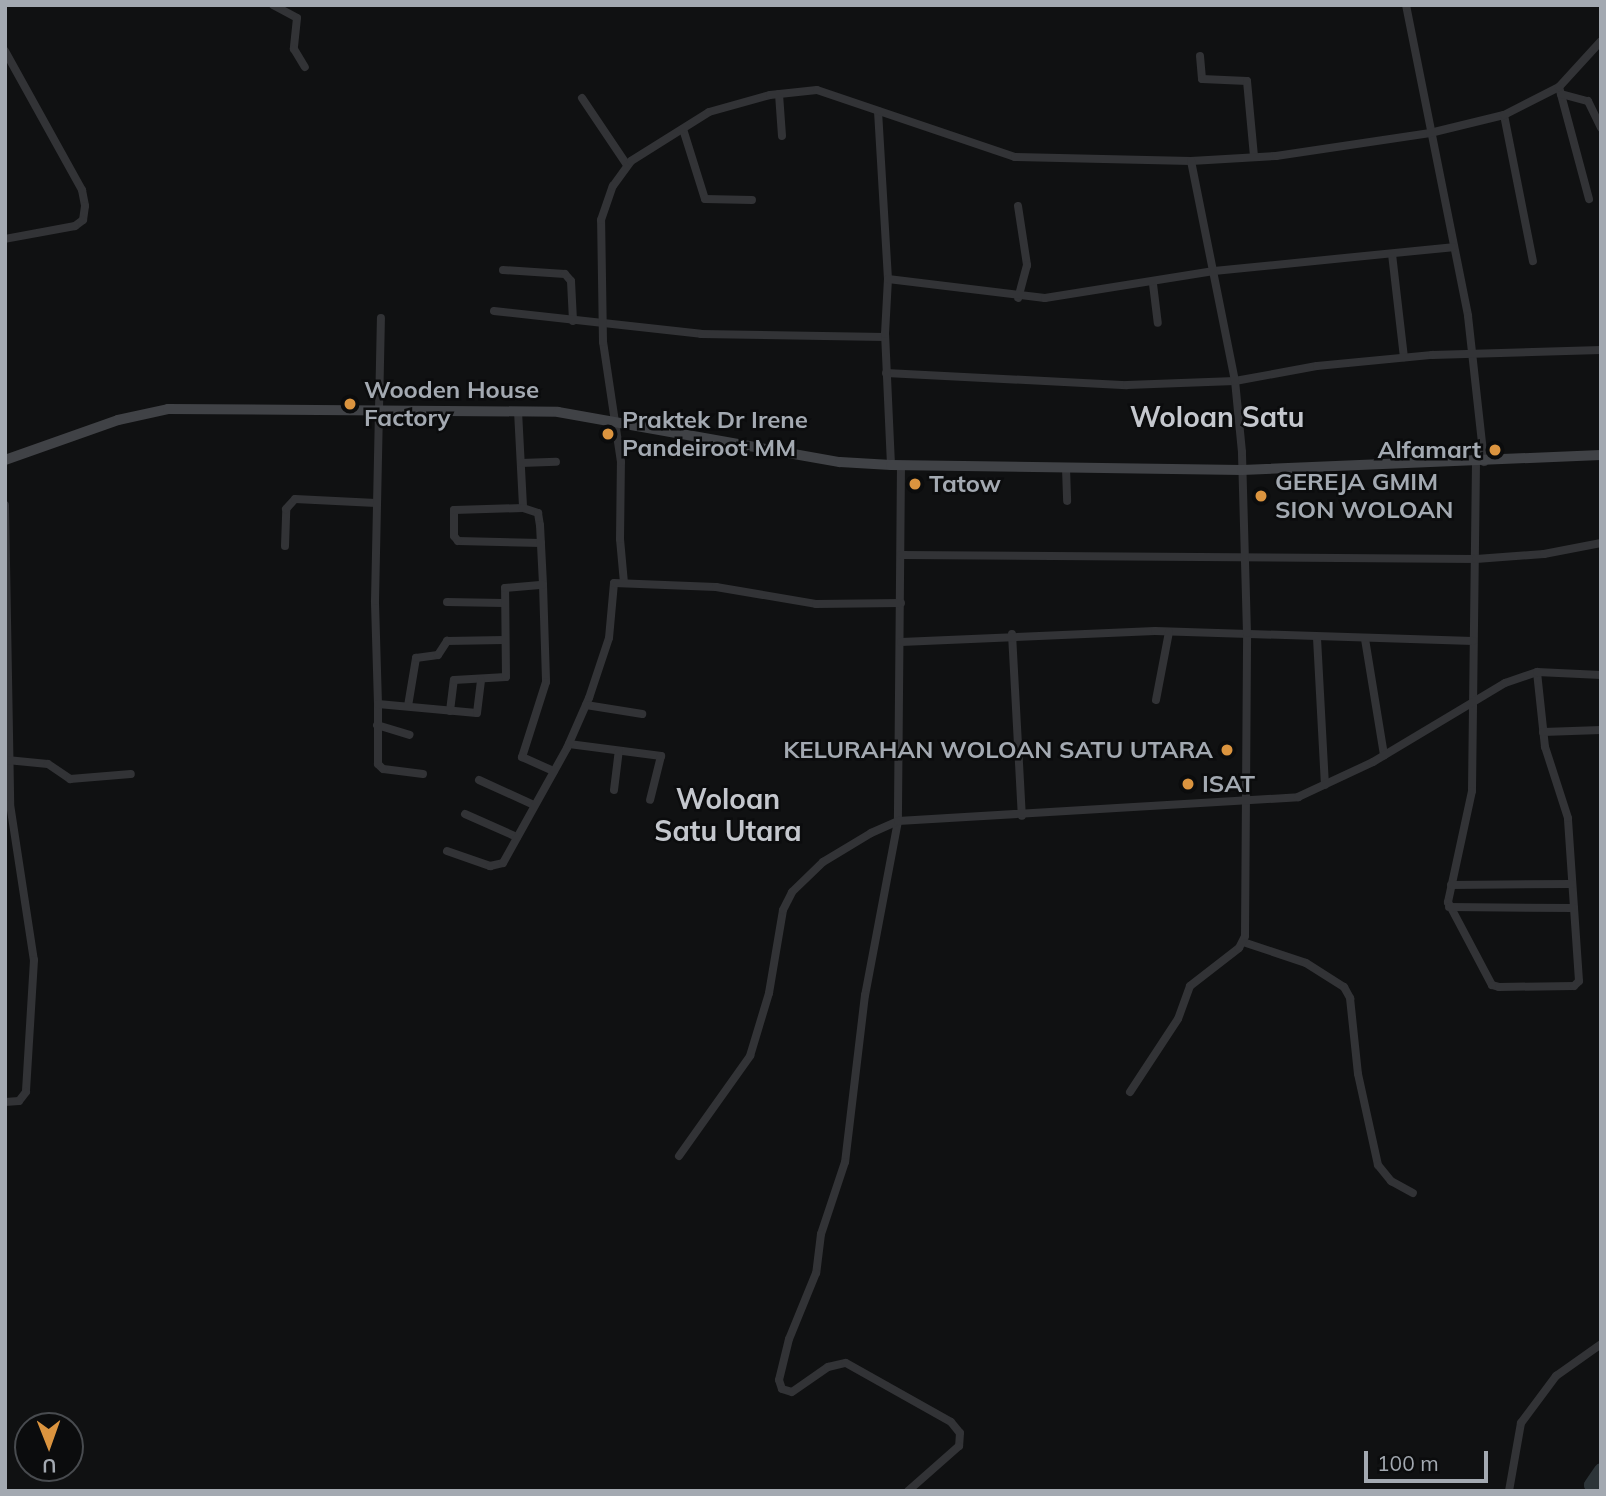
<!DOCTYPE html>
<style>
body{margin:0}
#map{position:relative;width:1606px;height:1496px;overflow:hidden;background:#101112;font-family:Mulish,sans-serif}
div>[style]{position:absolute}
.river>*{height:14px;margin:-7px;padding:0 7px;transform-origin:7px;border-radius:7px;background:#2c3438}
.minor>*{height:8px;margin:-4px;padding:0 4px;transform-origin:4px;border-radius:4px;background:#323336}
.secondary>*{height:10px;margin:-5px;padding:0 5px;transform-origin:5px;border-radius:5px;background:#404246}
.dots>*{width:19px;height:19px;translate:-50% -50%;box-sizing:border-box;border:4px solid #0b0c0d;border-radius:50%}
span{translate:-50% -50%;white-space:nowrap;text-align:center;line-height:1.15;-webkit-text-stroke:5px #0b0c0d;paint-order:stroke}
.poi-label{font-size:24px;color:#a3a9b1;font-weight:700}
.left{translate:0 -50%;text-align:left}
.right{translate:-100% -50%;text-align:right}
.quarter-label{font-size:28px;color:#c4c7cd;font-weight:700}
.frame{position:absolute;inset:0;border:7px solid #a3a9b1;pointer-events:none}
.north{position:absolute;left:14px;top:1412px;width:70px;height:70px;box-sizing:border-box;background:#0b0c0d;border:2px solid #484b4f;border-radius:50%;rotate:179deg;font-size:19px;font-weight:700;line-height:28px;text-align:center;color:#a3a9b1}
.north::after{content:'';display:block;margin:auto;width:24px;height:32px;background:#db943f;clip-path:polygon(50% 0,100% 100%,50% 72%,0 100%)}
.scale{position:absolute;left:1364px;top:1451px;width:124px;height:32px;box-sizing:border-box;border:4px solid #a3a9b1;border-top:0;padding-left:9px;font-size:21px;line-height:24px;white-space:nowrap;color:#a3a9b1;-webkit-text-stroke:5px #0b0c0d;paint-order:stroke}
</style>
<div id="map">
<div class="river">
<div style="left:1593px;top:1491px;width:6px;rotate:-108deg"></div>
<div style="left:1591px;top:1485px;width:18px;rotate:-56deg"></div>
</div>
<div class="minor">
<div style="left:273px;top:5px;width:27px;rotate:28deg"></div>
<div style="left:297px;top:18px;width:31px;rotate:96deg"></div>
<div style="left:294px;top:49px;width:21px;rotate:59deg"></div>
<div style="left:1406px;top:5px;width:317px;rotate:78.7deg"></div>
<div style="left:1468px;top:316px;width:147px;rotate:83.7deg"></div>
<div style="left:5px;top:51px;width:159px;rotate:61deg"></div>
<div style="left:82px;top:190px;width:16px;rotate:79deg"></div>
<div style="left:85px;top:206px;width:14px;rotate:98deg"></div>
<div style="left:83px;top:220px;width:10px;rotate:143deg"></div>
<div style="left:75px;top:226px;width:71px;rotate:169.5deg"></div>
<div style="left:1200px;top:56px;width:23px;rotate:85deg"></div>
<div style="left:1202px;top:79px;width:45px;rotate:2.5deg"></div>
<div style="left:1247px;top:81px;width:76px;rotate:84.7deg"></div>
<div style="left:1559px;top:87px;width:116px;rotate:75deg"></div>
<div style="left:779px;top:94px;width:42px;rotate:85.9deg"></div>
<div style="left:1561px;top:94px;width:28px;rotate:15deg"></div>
<div style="left:1588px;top:101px;width:30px;rotate:64deg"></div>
<div style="left:582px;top:98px;width:81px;rotate:56.1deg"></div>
<div style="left:878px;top:111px;width:168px;rotate:86.6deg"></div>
<div style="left:1504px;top:115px;width:149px;rotate:78.8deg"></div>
<div style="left:683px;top:129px;width:73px;rotate:72.6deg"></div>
<div style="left:705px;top:199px;width:47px;rotate:1.2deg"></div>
<div style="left:1018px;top:206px;width:60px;rotate:81.3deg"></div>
<div style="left:1027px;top:265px;width:34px;rotate:105deg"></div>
<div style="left:1392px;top:254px;width:104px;rotate:83.4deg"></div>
<div style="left:503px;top:270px;width:62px;rotate:3.7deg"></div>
<div style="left:565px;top:274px;width:9px;rotate:49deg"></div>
<div style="left:571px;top:281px;width:40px;rotate:87.1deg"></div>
<div style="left:1153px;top:284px;width:39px;rotate:83deg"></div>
<div style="left:494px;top:311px;width:208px;rotate:6.3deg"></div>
<div style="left:701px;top:334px;width:184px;rotate:0.9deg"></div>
<div style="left:886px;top:373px;width:241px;rotate:2.9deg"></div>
<div style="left:1127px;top:385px;width:108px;rotate:-2.1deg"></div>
<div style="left:1235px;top:381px;width:83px;rotate:-10.4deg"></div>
<div style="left:1317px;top:366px;width:116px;rotate:-5.5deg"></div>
<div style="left:1432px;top:355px;width:169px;rotate:-1.7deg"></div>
<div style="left:518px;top:411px;width:97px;rotate:87deg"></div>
<div style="left:1476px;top:462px;width:329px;rotate:90.7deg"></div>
<div style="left:1472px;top:791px;width:114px;rotate:102.2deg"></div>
<div style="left:1448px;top:902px;width:94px;rotate:62.1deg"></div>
<div style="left:1492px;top:985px;width:7px;rotate:16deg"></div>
<div style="left:1499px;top:987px;width:75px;rotate:-0.8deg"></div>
<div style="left:1574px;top:986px;width:7px;rotate:-45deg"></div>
<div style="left:1579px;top:981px;width:163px;rotate:-93.9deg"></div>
<div style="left:1568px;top:818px;width:75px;rotate:-107.9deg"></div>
<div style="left:1545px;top:747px;width:75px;rotate:-96.1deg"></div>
<div style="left:521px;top:463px;width:35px;rotate:-2deg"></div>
<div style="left:891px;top:465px;width:131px;rotate:-92.6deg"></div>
<div style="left:885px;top:334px;width:55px;rotate:-86.9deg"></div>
<div style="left:888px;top:279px;width:158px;rotate:6.9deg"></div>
<div style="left:1045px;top:298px;width:171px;rotate:-9.1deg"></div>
<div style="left:1214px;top:271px;width:240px;rotate:-5.7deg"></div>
<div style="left:901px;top:465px;width:356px;rotate:90.5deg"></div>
<div style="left:898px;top:821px;width:177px;rotate:100.7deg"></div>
<div style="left:865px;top:995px;width:168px;rotate:96.8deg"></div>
<div style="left:845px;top:1162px;width:76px;rotate:108.4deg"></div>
<div style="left:821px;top:1234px;width:39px;rotate:97deg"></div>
<div style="left:816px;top:1273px;width:71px;rotate:112.2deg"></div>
<div style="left:789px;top:1339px;width:42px;rotate:103.7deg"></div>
<div style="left:779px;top:1380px;width:9px;rotate:72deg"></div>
<div style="left:782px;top:1389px;width:10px;rotate:17deg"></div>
<div style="left:792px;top:1392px;width:44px;rotate:-34.8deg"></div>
<div style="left:828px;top:1367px;width:18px;rotate:-13deg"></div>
<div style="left:846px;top:1363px;width:120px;rotate:29.3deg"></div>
<div style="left:951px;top:1422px;width:14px;rotate:51deg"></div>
<div style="left:960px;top:1433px;width:13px;rotate:94deg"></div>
<div style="left:959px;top:1446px;width:68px;rotate:138.6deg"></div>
<div style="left:1066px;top:468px;width:33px;rotate:88deg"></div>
<div style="left:5px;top:505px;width:299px;rotate:89deg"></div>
<div style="left:10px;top:804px;width:158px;rotate:81.3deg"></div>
<div style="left:34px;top:960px;width:132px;rotate:93.5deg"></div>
<div style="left:26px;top:1092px;width:11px;rotate:128deg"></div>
<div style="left:19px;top:1101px;width:14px;rotate:176deg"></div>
<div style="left:541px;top:543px;width:83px;rotate:-178.6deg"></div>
<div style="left:458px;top:541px;width:6px;rotate:-129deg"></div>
<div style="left:454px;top:536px;width:26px;rotate:-90deg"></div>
<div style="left:454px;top:510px;width:69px;rotate:-1.7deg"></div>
<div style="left:523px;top:508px;width:16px;rotate:18deg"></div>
<div style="left:538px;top:513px;width:12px;rotate:81deg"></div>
<div style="left:540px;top:525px;width:60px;rotate:87.1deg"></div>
<div style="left:543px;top:585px;width:97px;rotate:88.2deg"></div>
<div style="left:546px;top:682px;width:79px;rotate:107.7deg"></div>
<div style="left:522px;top:757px;width:35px;rotate:24deg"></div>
<div style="left:285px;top:546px;width:37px;rotate:-88deg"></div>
<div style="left:286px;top:509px;width:13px;rotate:-48deg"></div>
<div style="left:295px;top:499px;width:81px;rotate:2.8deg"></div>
<div style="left:901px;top:555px;width:575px;rotate:0.4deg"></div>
<div style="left:1476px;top:559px;width:68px;rotate:-4.2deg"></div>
<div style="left:1544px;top:554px;width:58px;rotate:-10.9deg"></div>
<div style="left:624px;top:583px;width:44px;rotate:-95.2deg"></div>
<div style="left:620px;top:539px;width:77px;rotate:-89.3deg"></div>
<div style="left:621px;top:462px;width:121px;rotate:-98.5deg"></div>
<div style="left:603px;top:342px;width:122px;rotate:-90.9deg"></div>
<div style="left:601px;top:220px;width:36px;rotate:-71deg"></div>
<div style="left:613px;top:186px;width:31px;rotate:-54deg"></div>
<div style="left:631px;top:161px;width:92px;rotate:-32.1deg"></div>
<div style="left:709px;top:112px;width:63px;rotate:-15.6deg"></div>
<div style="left:770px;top:95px;width:47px;rotate:-6.1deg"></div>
<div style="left:817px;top:90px;width:209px;rotate:18.7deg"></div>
<div style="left:1015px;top:157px;width:176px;rotate:1.3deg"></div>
<div style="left:1191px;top:161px;width:85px;rotate:-3.4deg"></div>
<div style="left:1276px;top:156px;width:156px;rotate:-8.5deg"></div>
<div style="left:1430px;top:133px;width:76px;rotate:-13.7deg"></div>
<div style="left:1504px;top:115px;width:62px;rotate:-27deg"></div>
<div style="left:1559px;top:87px;width:62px;rotate:-47.6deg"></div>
<div style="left:447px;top:602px;width:56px;rotate:1deg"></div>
<div style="left:1012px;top:634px;width:182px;rotate:86.9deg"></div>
<div style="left:1317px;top:638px;width:147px;rotate:86.9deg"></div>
<div style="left:1365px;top:639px;width:118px;rotate:80.7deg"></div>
<div style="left:901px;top:642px;width:254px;rotate:-2.5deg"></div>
<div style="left:1155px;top:631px;width:318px;rotate:1.8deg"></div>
<div style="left:1156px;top:700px;width:69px;rotate:-79.2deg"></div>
<div style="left:378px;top:704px;width:103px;rotate:-91.7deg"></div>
<div style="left:375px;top:601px;width:283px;rotate:-88.8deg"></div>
<div style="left:586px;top:705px;width:57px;rotate:9.1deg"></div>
<div style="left:408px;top:706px;width:49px;rotate:-80.5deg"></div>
<div style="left:416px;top:658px;width:22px;rotate:-8deg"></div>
<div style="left:438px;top:655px;width:17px;rotate:-57deg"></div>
<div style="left:447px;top:641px;width:57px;rotate:-1deg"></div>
<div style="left:450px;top:711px;width:31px;rotate:-83deg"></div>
<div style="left:454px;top:680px;width:52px;rotate:-3.3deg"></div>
<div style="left:506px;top:677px;width:89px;rotate:-90.6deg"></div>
<div style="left:505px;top:588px;width:38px;rotate:-5deg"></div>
<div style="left:377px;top:725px;width:34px;rotate:17deg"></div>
<div style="left:1543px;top:732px;width:58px;rotate:-2deg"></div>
<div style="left:569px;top:744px;width:93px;rotate:7.4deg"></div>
<div style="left:661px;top:756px;width:45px;rotate:104deg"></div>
<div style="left:7px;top:760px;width:41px;rotate:5.6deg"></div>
<div style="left:48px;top:764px;width:27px;rotate:34deg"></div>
<div style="left:70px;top:779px;width:61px;rotate:-4.7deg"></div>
<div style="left:423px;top:774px;width:40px;rotate:-172.9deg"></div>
<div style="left:383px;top:769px;width:7px;rotate:-135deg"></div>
<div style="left:378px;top:764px;width:60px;rotate:-90deg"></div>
<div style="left:378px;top:704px;width:99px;rotate:5.2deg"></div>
<div style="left:477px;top:713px;width:33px;rotate:-83deg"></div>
<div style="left:479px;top:780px;width:60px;rotate:24.4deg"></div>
<div style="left:614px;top:790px;width:39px;rotate:-83deg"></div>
<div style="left:465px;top:814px;width:57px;rotate:23.9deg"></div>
<div style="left:447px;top:851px;width:46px;rotate:19.2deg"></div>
<div style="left:490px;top:866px;width:13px;rotate:-13deg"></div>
<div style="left:503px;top:863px;width:132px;rotate:-60.9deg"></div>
<div style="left:567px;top:748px;width:55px;rotate:-66.3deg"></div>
<div style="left:589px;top:698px;width:63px;rotate:-71.6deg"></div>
<div style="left:609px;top:638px;width:55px;rotate:-84.8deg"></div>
<div style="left:614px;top:583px;width:102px;rotate:2.2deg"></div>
<div style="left:716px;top:587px;width:101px;rotate:9.6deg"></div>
<div style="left:816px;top:604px;width:85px;rotate:-0.7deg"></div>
<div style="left:1451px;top:885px;width:121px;rotate:-0.5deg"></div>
<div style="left:1449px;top:907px;width:125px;rotate:0.5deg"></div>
<div style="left:1243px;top:942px;width:66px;rotate:18.4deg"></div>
<div style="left:1306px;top:963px;width:45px;rotate:32.3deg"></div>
<div style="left:1344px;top:987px;width:13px;rotate:61deg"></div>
<div style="left:1350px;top:998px;width:76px;rotate:84deg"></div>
<div style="left:1358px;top:1074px;width:93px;rotate:77.6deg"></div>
<div style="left:1378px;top:1165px;width:21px;rotate:51deg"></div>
<div style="left:1391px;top:1181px;width:25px;rotate:29deg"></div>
<div style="left:1130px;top:1092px;width:87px;rotate:-56.7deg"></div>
<div style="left:1178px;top:1019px;width:35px;rotate:-70deg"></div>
<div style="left:1190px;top:986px;width:62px;rotate:-37.8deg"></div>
<div style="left:1239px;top:948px;width:13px;rotate:-63deg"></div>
<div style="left:1245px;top:936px;width:303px;rotate:-89.6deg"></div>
<div style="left:1247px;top:633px;width:181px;rotate:-91.6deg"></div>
<div style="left:1242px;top:452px;width:71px;rotate:-95.6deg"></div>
<div style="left:1235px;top:381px;width:224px;rotate:-101.3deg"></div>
<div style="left:679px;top:1156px;width:123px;rotate:-54.6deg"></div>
<div style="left:750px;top:1056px;width:66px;rotate:-73.2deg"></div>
<div style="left:769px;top:993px;width:84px;rotate:-80.4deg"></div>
<div style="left:783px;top:910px;width:20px;rotate:-63deg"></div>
<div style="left:792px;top:892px;width:43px;rotate:-44.1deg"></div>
<div style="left:823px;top:862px;width:56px;rotate:-31.1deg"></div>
<div style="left:871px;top:833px;width:30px;rotate:-24deg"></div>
<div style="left:898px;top:821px;width:401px;rotate:-3.4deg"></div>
<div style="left:1298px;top:797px;width:83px;rotate:-25deg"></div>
<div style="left:1373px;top:762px;width:154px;rotate:-30.9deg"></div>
<div style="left:1505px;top:683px;width:34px;rotate:-19deg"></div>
<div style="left:1537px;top:672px;width:64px;rotate:2.7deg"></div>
<div style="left:1509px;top:1491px;width:69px;rotate:-80deg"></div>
<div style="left:1521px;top:1423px;width:59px;rotate:-53.3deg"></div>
<div style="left:1556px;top:1376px;width:55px;rotate:-35.4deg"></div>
</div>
<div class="secondary">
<div style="left:5px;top:460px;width:120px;rotate:-19.5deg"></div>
<div style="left:118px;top:420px;width:51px;rotate:-12.4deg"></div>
<div style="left:168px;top:409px;width:390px;rotate:0.4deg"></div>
<div style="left:558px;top:412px;width:286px;rotate:10.1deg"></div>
<div style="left:840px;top:462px;width:51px;rotate:3.4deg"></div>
<div style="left:891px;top:465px;width:351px;rotate:0.8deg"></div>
<div style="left:1242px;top:470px;width:359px;rotate:-2.4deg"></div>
</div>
<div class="dots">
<div style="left:350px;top:404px;background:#db943f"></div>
<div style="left:608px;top:434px;background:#db943f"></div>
<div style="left:1495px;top:450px;background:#db943f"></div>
<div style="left:915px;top:484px;background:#db943f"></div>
<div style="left:1261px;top:496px;background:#db943f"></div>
<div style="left:1227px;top:750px;background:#db943f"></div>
<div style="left:1188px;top:784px;background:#db943f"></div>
</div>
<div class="poi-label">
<span class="left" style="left:364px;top:404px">Wooden House<br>Factory</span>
<span class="left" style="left:622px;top:434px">Praktek Dr Irene<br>Pandeiroot MM</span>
<span class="right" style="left:1481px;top:450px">Alfamart</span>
<span class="left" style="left:1275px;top:496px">GEREJA GMIM<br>SION WOLOAN</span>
<span class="left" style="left:929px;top:484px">Tatow</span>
<span class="right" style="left:1213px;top:750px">KELURAHAN WOLOAN SATU UTARA</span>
<span class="left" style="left:1202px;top:784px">ISAT</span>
</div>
<div class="quarter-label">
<span style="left:1217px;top:417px">Woloan Satu</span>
<span style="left:728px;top:815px">Woloan<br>Satu Utara</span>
</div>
<div class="frame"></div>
<div class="north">U</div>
<div class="scale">100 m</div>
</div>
